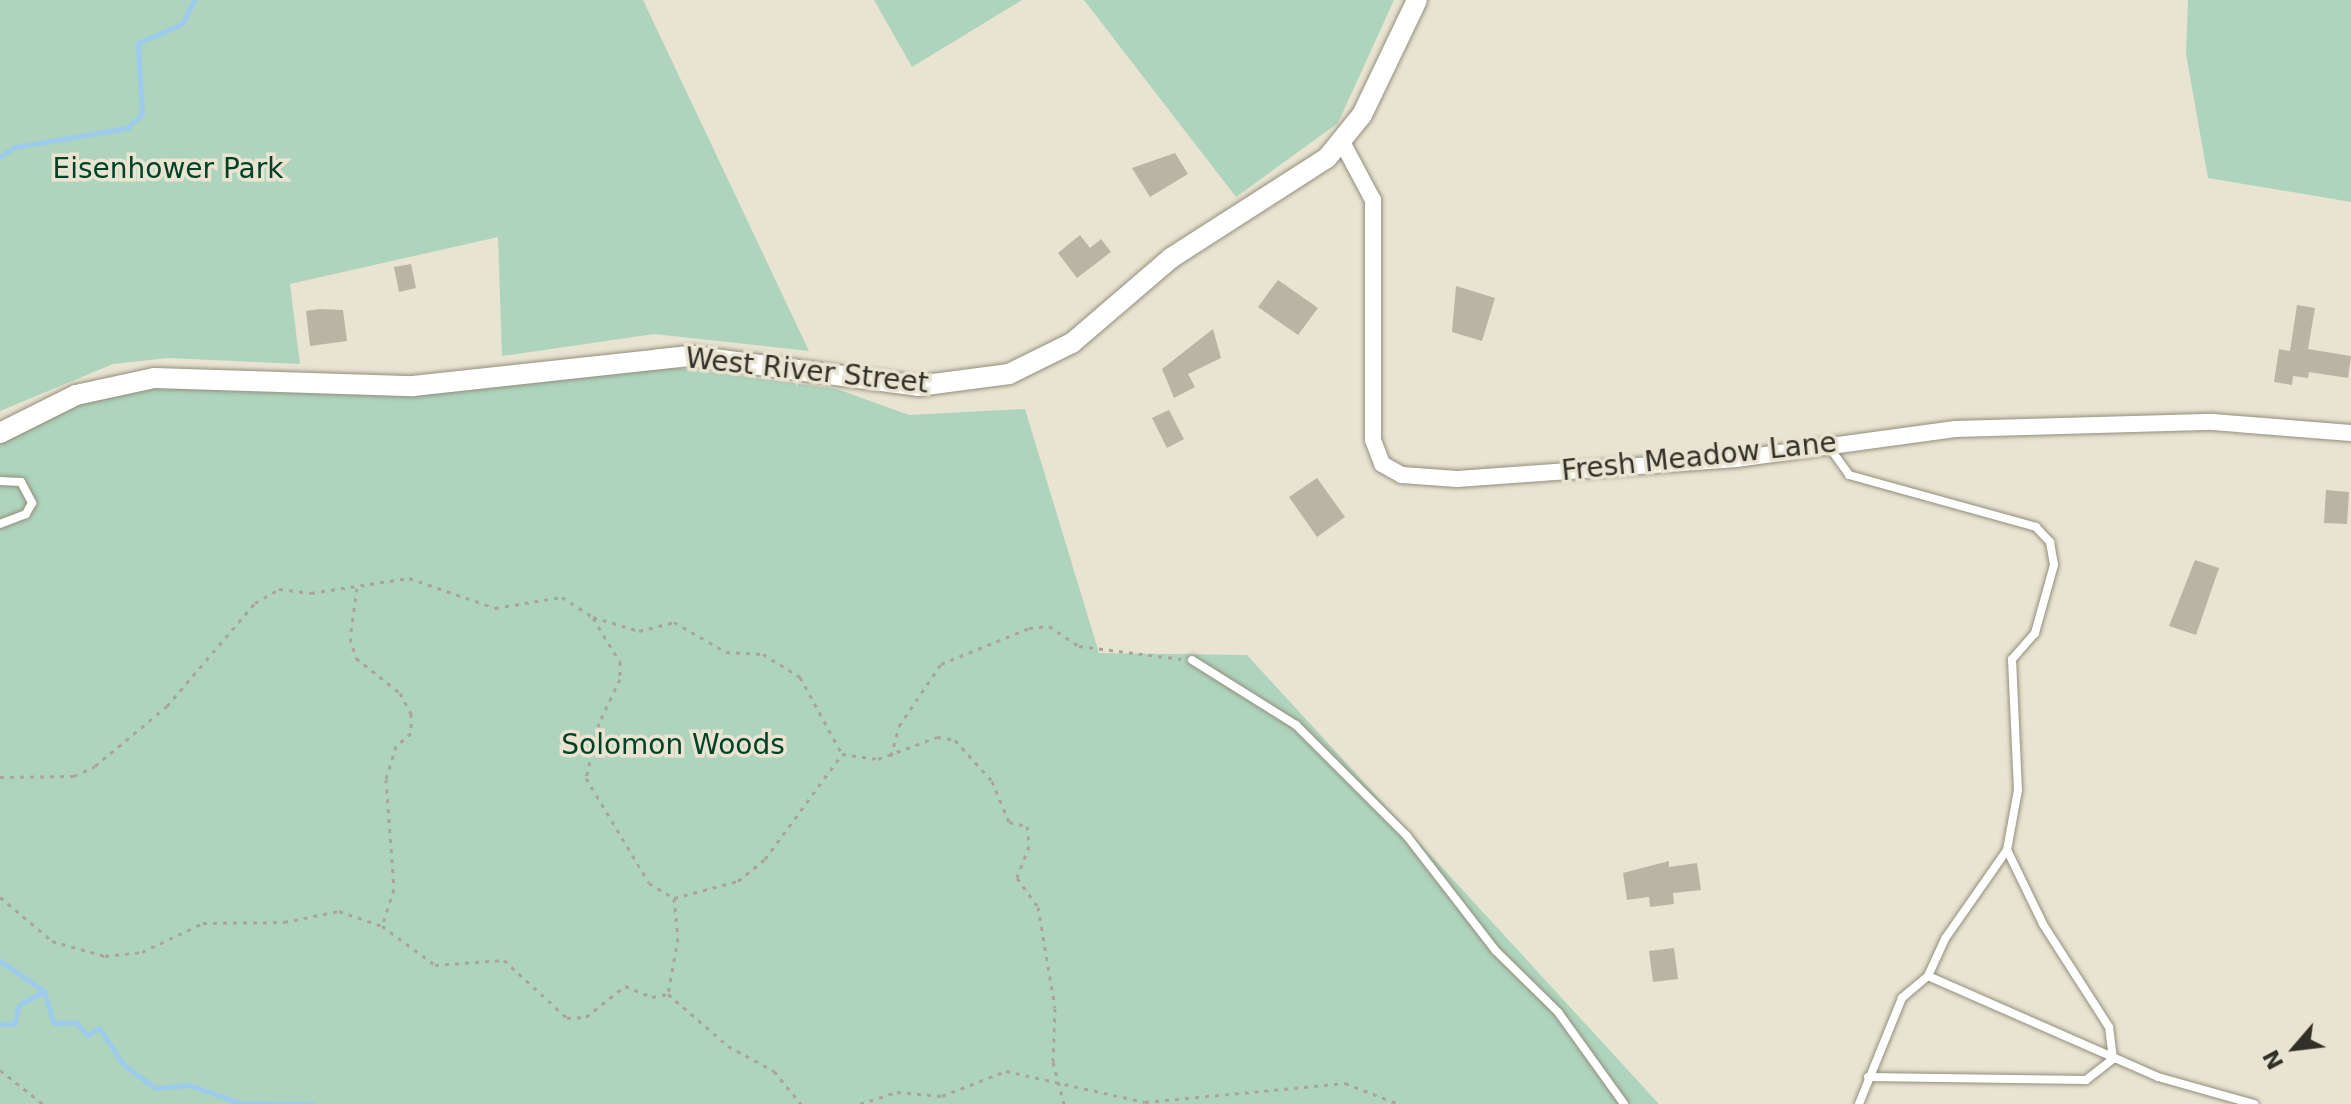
<!DOCTYPE html>
<style>
body{margin:0}
#map{position:relative;width:2351px;height:1104px;overflow:hidden;background:#e9e4d2;font-family:"DejaVu Sans",sans-serif}
div>[style]{position:absolute}
.green>*{inset:0;background:#aed4bd}
.stream>*{height:5px;margin:-2.5px;padding:0 2.5px;transform-origin:2.5px;border-radius:2.5px;background:#9ecbec}
.building>*{inset:0;background:#b9b4a3}
.path>*{height:3px;margin-top:-1.5px;transform-origin:0;background:repeating-linear-gradient(90deg,#a9a697 0 4px,transparent 0 10px)}
.roads{filter:drop-shadow(0 0 2px #938e7d) drop-shadow(0 0 2px #938e7d)}
.service>*{height:8px;margin:-4px;padding:0 4px;transform-origin:4px;border-radius:4px;background:#fff}
.minor>*{height:16px;margin:-8px;padding:0 8px;transform-origin:8px;border-radius:8px;background:#fff}
.tertiary>*{height:20px;margin:-10px;padding:0 10px;transform-origin:10px;border-radius:10px;background:#fff}
span{translate:-50% -50%;white-space:nowrap;text-align:center;line-height:1.15;-webkit-text-stroke:7px #e9e4d2;paint-order:stroke}
.park-label{font-size:28px;color:#004227}
.street-label{font-size:28px;color:#323129}
.north{position:absolute;left:2255px;top:1008px;width:80px;height:80px;-webkit-text-stroke:6px #e9e4d2;paint-order:stroke;rotate:242deg;font-size:22px;font-weight:700;line-height:32px;text-align:center;color:#323129}
.north::after{content:'';display:block;margin:auto;width:28px;height:36px;background:#323129;clip-path:polygon(50% 0,100% 100%,50% 72%,0 100%)}
</style>
<div id="map">
<div class="green">
<div style="clip-path:polygon(0 0,643px 0,809px 351px,654px 334px,502px 356px,498px 237px,290px 284px,300px 364px,168px 358px,113px 364px,0 411px)"></div>
<div style="clip-path:polygon(874px 0,1022px 0,912px 67px)"></div>
<div style="clip-path:polygon(1084px 0,1394px 0,1338px 123px,1236px 197px)"></div>
<div style="clip-path:polygon(2188px 0,2351px 0,2351px 202px,2208px 178px,2186px 54px)"></div>
<div style="clip-path:polygon(656px 365px,837px 389px,909px 415px,1025px 409px,1099px 653px,1247px 655px,1659px 1104px,0 1104px,0 444px,74px 405px,149px 386px,412px 396px)"></div>
</div>
<div class="stream">
<div style="left:0;top:156px;width:17px;rotate:-31deg"></div>
<div style="left:15px;top:147px;width:114px;rotate:-9.6deg"></div>
<div style="left:127px;top:128px;width:21px;rotate:-43deg"></div>
<div style="left:142px;top:114px;width:71px;rotate:-93.2deg"></div>
<div style="left:138px;top:43px;width:48px;rotate:-23.4deg"></div>
<div style="left:182px;top:24px;width:27px;rotate:-63deg"></div>
<div style="left:0;top:961px;width:53px;rotate:34.3deg"></div>
<div style="left:44px;top:991px;width:33px;rotate:74deg"></div>
<div style="left:53px;top:1023px;width:23px;rotate:-2deg"></div>
<div style="left:76px;top:1022px;width:17px;rotate:50deg"></div>
<div style="left:87px;top:1035px;width:14px;rotate:-30deg"></div>
<div style="left:99px;top:1028px;width:43px;rotate:56.3deg"></div>
<div style="left:123px;top:1064px;width:40px;rotate:37deg"></div>
<div style="left:155px;top:1088px;width:34px;rotate:-5deg"></div>
<div style="left:189px;top:1085px;width:54px;rotate:19.4deg"></div>
<div style="left:240px;top:1103px;width:73px;rotate:0.8deg"></div>
<div style="left:0;top:1024px;width:14px"></div>
<div style="left:14px;top:1024px;width:20px;rotate:-75deg"></div>
<div style="left:19px;top:1005px;width:29px;rotate:-29deg"></div>
</div>
<div class="building">
<div style="clip-path:polygon(1175px 153px,1188px 174px,1150px 197px,1132px 168px)"></div>
<div style="clip-path:polygon(1080px 235px,1090px 248px,1101px 239px,1111px 252px,1077px 278px,1058px 253px)"></div>
<div style="clip-path:polygon(411px 264px,416px 288px,399px 292px,394px 267px)"></div>
<div style="clip-path:polygon(1278px 280px,1318px 308px,1298px 335px,1258px 307px)"></div>
<div style="clip-path:polygon(1456px 286px,1495px 298px,1482px 341px,1452px 332px)"></div>
<div style="clip-path:polygon(2297px 305px,2315px 308px,2308px 349px,2351px 356px,2348px 378px,2309px 372px,2308px 378px,2293px 376px,2292px 385px,2274px 382px,2279px 349px,2290px 351px)"></div>
<div style="clip-path:polygon(320px 309px,343px 310px,347px 341px,310px 346px,306px 311px)"></div>
<div style="clip-path:polygon(1213px 329px,1221px 358px,1188px 374px,1195px 387px,1174px 398px,1162px 369px)"></div>
<div style="clip-path:polygon(1169px 410px,1184px 439px,1167px 448px,1152px 418px)"></div>
<div style="clip-path:polygon(1317px 478px,1345px 517px,1317px 537px,1289px 497px)"></div>
<div style="clip-path:polygon(2326px 490px,2349px 492px,2347px 524px,2324px 523px)"></div>
<div style="clip-path:polygon(2195px 560px,2219px 568px,2196px 635px,2169px 626px)"></div>
<div style="clip-path:polygon(1669px 861px,1669px 867px,1697px 863px,1701px 890px,1673px 893px,1674px 904px,1650px 907px,1649px 897px,1627px 900px,1623px 873px)"></div>
<div style="clip-path:polygon(1674px 948px,1678px 979px,1653px 982px,1649px 951px)"></div>
</div>
<div class="path">
<div style="left:357px;top:588px;width:50px;rotate:98deg"></div>
<div style="left:350px;top:638px;width:21px;rotate:73deg"></div>
<div style="left:356px;top:658px;width:56px;rotate:38.5deg"></div>
<div style="left:400px;top:693px;width:24px;rotate:62deg"></div>
<div style="left:411px;top:714px;width:19px;rotate:90deg"></div>
<div style="left:411px;top:733px;width:20px;rotate:139deg"></div>
<div style="left:396px;top:746px;width:34px;rotate:107deg"></div>
<div style="left:386px;top:779px;width:110px;rotate:85.8deg"></div>
<div style="left:394px;top:889px;width:39px;rotate:108deg"></div>
<div style="left:593px;top:618px;width:52px;rotate:58.5deg"></div>
<div style="left:620px;top:662px;width:17px;rotate:90deg"></div>
<div style="left:620px;top:679px;width:49px;rotate:115.5deg"></div>
<div style="left:599px;top:723px;width:57px;rotate:103.3deg"></div>
<div style="left:586px;top:778px;width:122px;rotate:59deg"></div>
<div style="left:649px;top:883px;width:29px;rotate:31deg"></div>
<div style="left:674px;top:898px;width:40px;rotate:84.3deg"></div>
<div style="left:678px;top:938px;width:57px;rotate:100.1deg"></div>
<div style="left:668px;top:994px;width:79px;rotate:40.9deg"></div>
<div style="left:728px;top:1046px;width:52px;rotate:28.5deg"></div>
<div style="left:774px;top:1071px;width:43px;rotate:50.7deg"></div>
<div style="left:891px;top:756px;width:31px;rotate:-75deg"></div>
<div style="left:899px;top:726px;width:75px;rotate:-55.9deg"></div>
<div style="left:941px;top:664px;width:95px;rotate:-22.2deg"></div>
<div style="left:1029px;top:628px;width:20px;rotate:-6deg"></div>
<div style="left:1049px;top:626px;width:36px;rotate:34deg"></div>
<div style="left:1079px;top:646px;width:103px;rotate:7.3deg"></div>
<div style="left:0;top:777px;width:74px;rotate:-0.8deg"></div>
<div style="left:74px;top:776px;width:23px;rotate:-25deg"></div>
<div style="left:95px;top:766px;width:94px;rotate:-39.8deg"></div>
<div style="left:167px;top:706px;width:135px;rotate:-49.5deg"></div>
<div style="left:255px;top:603px;width:28px;rotate:-30deg"></div>
<div style="left:279px;top:589px;width:32px;rotate:7deg"></div>
<div style="left:311px;top:593px;width:99px;rotate:-8.7deg"></div>
<div style="left:409px;top:578px;width:91px;rotate:19.2deg"></div>
<div style="left:495px;top:608px;width:68px;rotate:-9.3deg"></div>
<div style="left:562px;top:597px;width:37px;rotate:33deg"></div>
<div style="left:593px;top:617px;width:48px;rotate:16.9deg"></div>
<div style="left:639px;top:631px;width:36px;rotate:-14deg"></div>
<div style="left:674px;top:622px;width:60px;rotate:30deg"></div>
<div style="left:726px;top:652px;width:37px;rotate:3deg"></div>
<div style="left:763px;top:654px;width:44px;rotate:31.9deg"></div>
<div style="left:800px;top:677px;width:88px;rotate:61.4deg"></div>
<div style="left:842px;top:754px;width:36px;rotate:8deg"></div>
<div style="left:878px;top:759px;width:63px;rotate:-20.4deg"></div>
<div style="left:937px;top:737px;width:18px;rotate:9deg"></div>
<div style="left:955px;top:740px;width:55px;rotate:47.9deg"></div>
<div style="left:992px;top:781px;width:44px;rotate:67.5deg"></div>
<div style="left:1009px;top:822px;width:18px;rotate:13deg"></div>
<div style="left:1027px;top:826px;width:20px;rotate:84deg"></div>
<div style="left:1029px;top:846px;width:34px;rotate:111deg"></div>
<div style="left:1017px;top:878px;width:36px;rotate:54deg"></div>
<div style="left:1038px;top:907px;width:102px;rotate:80.4deg"></div>
<div style="left:1055px;top:1008px;width:54px;rotate:92.1deg"></div>
<div style="left:1053px;top:1062px;width:43px;rotate:75.3deg"></div>
<div style="left:0;top:897px;width:68px;rotate:40.2deg"></div>
<div style="left:52px;top:941px;width:55px;rotate:15.8deg"></div>
<div style="left:105px;top:956px;width:37px;rotate:-6deg"></div>
<div style="left:142px;top:952px;width:68px;rotate:-25.4deg"></div>
<div style="left:203px;top:923px;width:81px;rotate:-0.7deg"></div>
<div style="left:284px;top:922px;width:56px;rotate:-11.3deg"></div>
<div style="left:339px;top:911px;width:46px;rotate:19.2deg"></div>
<div style="left:382px;top:926px;width:66px;rotate:36.3deg"></div>
<div style="left:435px;top:965px;width:69px;rotate:-4.1deg"></div>
<div style="left:504px;top:960px;width:86px;rotate:42.6deg"></div>
<div style="left:567px;top:1018px;width:19px;rotate:-3deg"></div>
<div style="left:586px;top:1017px;width:50px;rotate:-38.5deg"></div>
<div style="left:625px;top:986px;width:29px;rotate:22deg"></div>
<div style="left:652px;top:997px;width:16px;rotate:-11deg"></div>
<div style="left:674px;top:898px;width:66px;rotate:-14.9deg"></div>
<div style="left:738px;top:881px;width:35px;rotate:-39deg"></div>
<div style="left:765px;top:859px;width:130px;rotate:-53.7deg"></div>
<div style="left:0;top:1070px;width:55px;rotate:38.3deg"></div>
<div style="left:860px;top:1104px;width:39px;rotate:-18deg"></div>
<div style="left:897px;top:1092px;width:45px;rotate:5.1deg"></div>
<div style="left:942px;top:1096px;width:69px;rotate:-21.3deg"></div>
<div style="left:1006px;top:1071px;width:142px;rotate:12.6deg"></div>
<div style="left:1145px;top:1102px;width:201px;rotate:-5.4deg"></div>
<div style="left:1345px;top:1083px;width:58px;rotate:21.3deg"></div>
</div>
<div class="roads">
<div class="service">
<div style="left:1829px;top:447px;width:34px;rotate:54deg"></div>
<div style="left:1849px;top:475px;width:194px;rotate:15.5deg"></div>
<div style="left:2036px;top:527px;width:21px;rotate:47deg"></div>
<div style="left:2050px;top:542px;width:23px;rotate:80deg"></div>
<div style="left:2054px;top:565px;width:71px;rotate:105.6deg"></div>
<div style="left:2035px;top:633px;width:35px;rotate:131deg"></div>
<div style="left:2012px;top:659px;width:131px;rotate:87.4deg"></div>
<div style="left:2018px;top:790px;width:61px;rotate:100.4deg"></div>
<div style="left:2007px;top:850px;width:108px;rotate:124.9deg"></div>
<div style="left:1945px;top:939px;width:41px;rotate:114.7deg"></div>
<div style="left:1928px;top:976px;width:34px;rotate:140deg"></div>
<div style="left:1902px;top:998px;width:114px;rotate:112.1deg"></div>
<div style="left:0;top:481px;width:21px;rotate:3deg"></div>
<div style="left:21px;top:482px;width:24px;rotate:62deg"></div>
<div style="left:32px;top:503px;width:13px;rotate:119deg"></div>
<div style="left:26px;top:514px;width:28px;rotate:159deg"></div>
<div style="left:1192px;top:660px;width:123px;rotate:32deg"></div>
<div style="left:1296px;top:725px;width:157px;rotate:45deg"></div>
<div style="left:1407px;top:836px;width:145px;rotate:52.3deg"></div>
<div style="left:1496px;top:951px;width:87px;rotate:44.5deg"></div>
<div style="left:1558px;top:1012px;width:113px;rotate:54.3deg"></div>
<div style="left:1928px;top:976px;width:251px;rotate:23.7deg"></div>
<div style="left:2158px;top:1077px;width:100px;rotate:15.7deg"></div>
<div style="left:1868px;top:1077px;width:218px;rotate:0.8deg"></div>
<div style="left:2086px;top:1080px;width:34px;rotate:-38deg"></div>
<div style="left:2113px;top:1059px;width:32px;rotate:-97deg"></div>
<div style="left:2109px;top:1027px;width:122px;rotate:-122.7deg"></div>
<div style="left:2043px;top:924px;width:82px;rotate:-115.9deg"></div>
</div>
<div class="minor">
<div style="left:1342px;top:142px;width:66px;rotate:61.9deg"></div>
<div style="left:1373px;top:200px;width:240px;rotate:90deg"></div>
<div style="left:1373px;top:440px;width:26px;rotate:69deg"></div>
<div style="left:1382px;top:464px;width:23px;rotate:29deg"></div>
<div style="left:1402px;top:475px;width:55px;rotate:4.2deg"></div>
<div style="left:1457px;top:479px;width:280px;rotate:-4.1deg"></div>
<div style="left:1736px;top:459px;width:221px;rotate:-7.8deg"></div>
<div style="left:1955px;top:429px;width:258px;rotate:-1.6deg"></div>
<div style="left:2213px;top:422px;width:138px;rotate:4.6deg"></div>
</div>
<div class="tertiary">
<div style="left:0;top:433px;width:85px;rotate:-26.6deg"></div>
<div style="left:76px;top:395px;width:80px;rotate:-12.3deg"></div>
<div style="left:154px;top:378px;width:259px;rotate:1.8deg"></div>
<div style="left:413px;top:386px;width:280px;rotate:-6.2deg"></div>
<div style="left:691px;top:356px;width:229px;rotate:7.5deg"></div>
<div style="left:918px;top:386px;width:92px;rotate:-7.5deg"></div>
<div style="left:1009px;top:374px;width:70px;rotate:-26.2deg"></div>
<div style="left:1072px;top:343px;width:130px;rotate:-40.6deg"></div>
<div style="left:1171px;top:258px;width:185px;rotate:-32.7deg"></div>
<div style="left:1327px;top:158px;width:55px;rotate:-50.9deg"></div>
<div style="left:1362px;top:115px;width:127px;rotate:-64.4deg"></div>
</div>
</div>
<div class="park-label">
<span style="left:168px;top:169px">Eisenhower Park</span>
<span style="left:673px;top:745px">Solomon Woods</span>
</div>
<div class="street-label">
<span style="left:807px;top:371px;rotate:6deg">West River Street</span>
<span style="left:1699px;top:457px;rotate:-6deg">Fresh Meadow Lane</span>
</div>
<div class="north">N</div>
</div>
